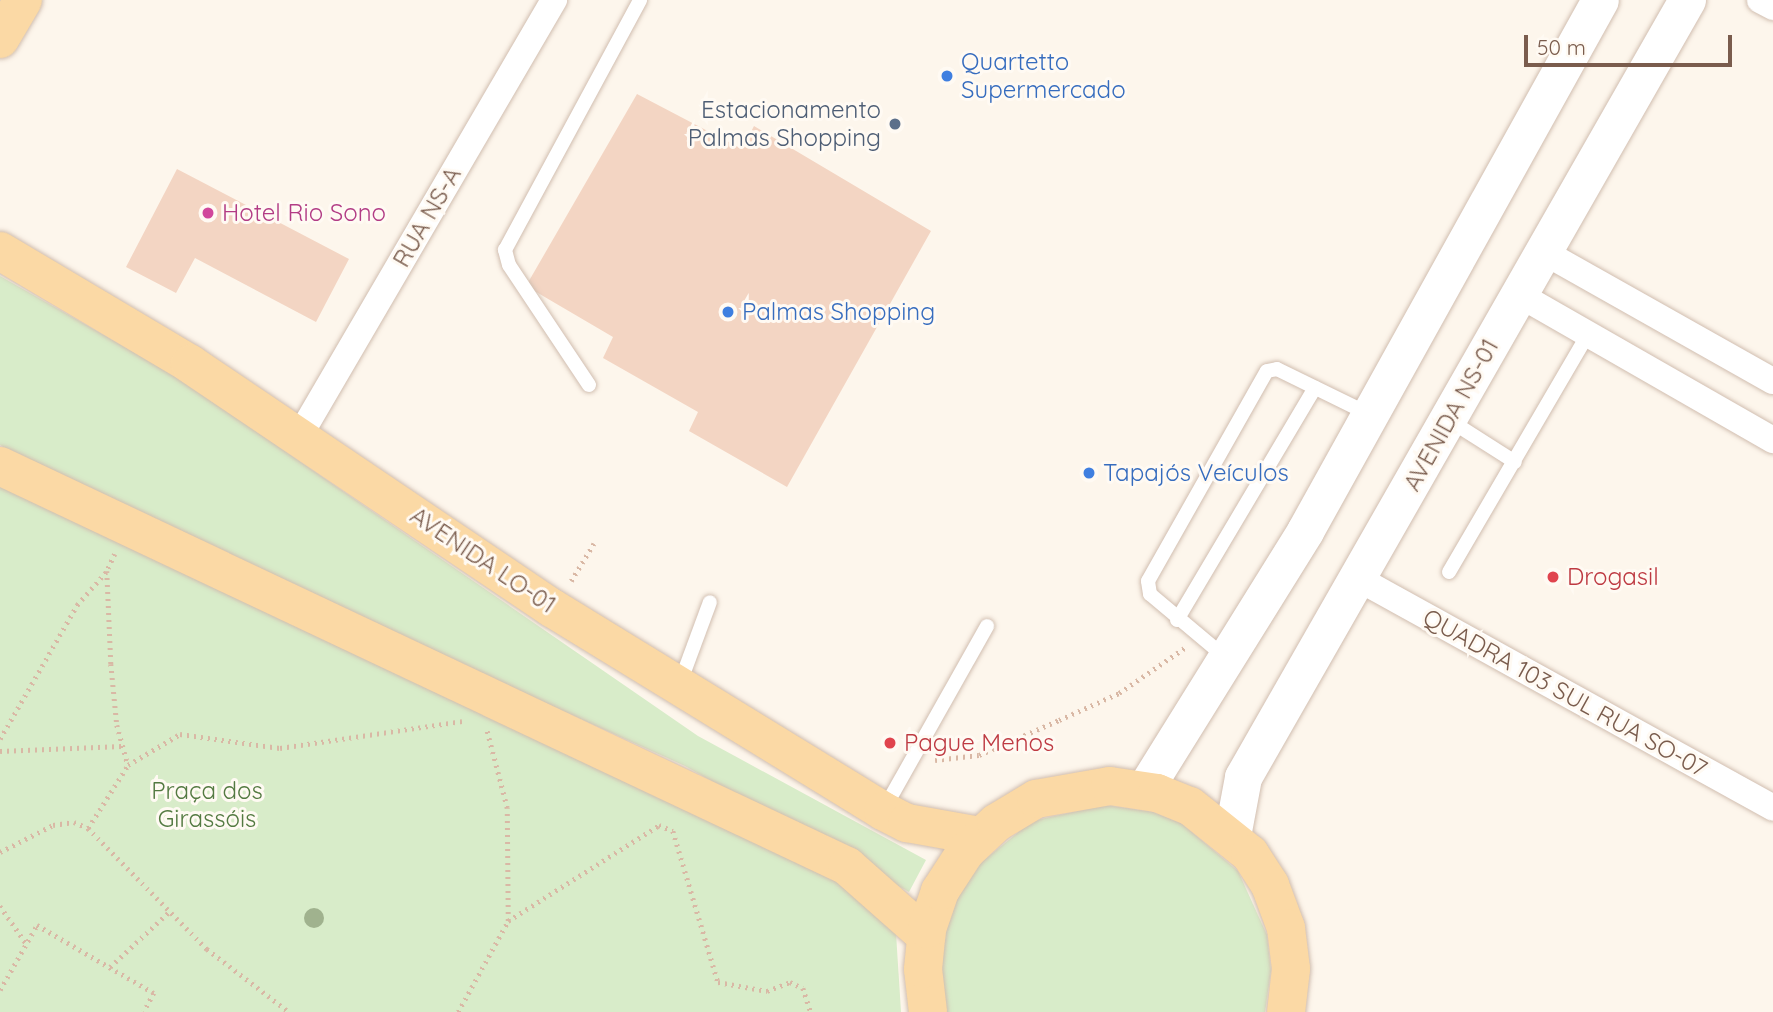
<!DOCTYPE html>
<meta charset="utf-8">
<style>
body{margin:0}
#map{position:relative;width:1773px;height:1012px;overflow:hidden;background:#fdf6ec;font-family:Quicksand,sans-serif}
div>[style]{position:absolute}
.green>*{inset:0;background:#d8ecc9}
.building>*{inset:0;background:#f3d5c3}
.path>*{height:4.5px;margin-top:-2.25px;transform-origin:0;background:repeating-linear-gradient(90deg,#d9b8a5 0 2px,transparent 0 7px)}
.roads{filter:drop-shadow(0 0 2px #d1beb0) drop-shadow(0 0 2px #d1beb0)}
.lane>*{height:14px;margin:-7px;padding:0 7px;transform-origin:7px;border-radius:7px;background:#fff}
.street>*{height:26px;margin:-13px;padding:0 13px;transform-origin:13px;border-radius:13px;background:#fff}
.secondary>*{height:37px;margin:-18.5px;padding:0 18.5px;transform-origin:18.5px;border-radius:18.5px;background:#fff}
.primary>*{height:38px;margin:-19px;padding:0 19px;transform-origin:19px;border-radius:19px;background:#fbd9a5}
.trees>*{width:20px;height:20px;margin:-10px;border-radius:50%;background:#a0b28e}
.dots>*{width:19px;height:19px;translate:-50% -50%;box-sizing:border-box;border:4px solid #fffaf3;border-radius:50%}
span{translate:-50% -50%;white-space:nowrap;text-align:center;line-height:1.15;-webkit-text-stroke:6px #fffaf3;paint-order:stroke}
.shop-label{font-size:24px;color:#366cbe}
.left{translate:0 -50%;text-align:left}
.service-label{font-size:24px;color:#4e5e75}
.right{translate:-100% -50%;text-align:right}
.hotel-label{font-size:24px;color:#b23c85}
.street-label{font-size:24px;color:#7a5c4d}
.health-label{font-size:24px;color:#be3a42}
.park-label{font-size:24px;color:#537a41}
.scale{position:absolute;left:1524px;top:35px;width:208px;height:32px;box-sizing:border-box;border:4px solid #7a5c4d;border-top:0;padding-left:9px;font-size:21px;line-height:24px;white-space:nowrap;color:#7a5c4d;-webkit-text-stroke:5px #fffaf3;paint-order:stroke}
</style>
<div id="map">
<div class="green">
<div style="clip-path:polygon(0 276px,176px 376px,698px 736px,926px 860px,909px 892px,685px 766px,112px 508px,0 445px)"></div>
<div style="clip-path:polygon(0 476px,874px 898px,896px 933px,901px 1012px,0 1012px)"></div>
<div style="clip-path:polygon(1105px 805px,1153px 812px,1181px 823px,1238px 871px,1267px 935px,1271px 971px,1265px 1012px,947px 1012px,941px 984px,944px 936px,958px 894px,978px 865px,1032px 821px)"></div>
</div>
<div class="building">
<div style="clip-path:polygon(637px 94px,742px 149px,754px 126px,931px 231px,787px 487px,689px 431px,698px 412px,603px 358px,613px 337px,526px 286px)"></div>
<div style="clip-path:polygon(177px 169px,349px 259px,316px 322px,195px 258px,176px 293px,126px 267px)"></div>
</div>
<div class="path">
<div style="left:115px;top:554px;width:19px;rotate:115deg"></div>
<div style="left:107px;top:571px;width:93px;rotate:87.5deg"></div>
<div style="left:111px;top:664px;width:61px;rotate:84.4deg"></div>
<div style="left:117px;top:725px;width:41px;rotate:74.6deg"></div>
<div style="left:571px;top:581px;width:44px;rotate:-58.8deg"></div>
<div style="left:0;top:739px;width:155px;rotate:-60.1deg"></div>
<div style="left:77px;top:605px;width:44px;rotate:-48.7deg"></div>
<div style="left:0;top:751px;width:122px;rotate:-2.3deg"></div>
<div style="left:935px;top:760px;width:44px;rotate:-6.5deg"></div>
<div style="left:979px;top:755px;width:87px;rotate:-23.6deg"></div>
<div style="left:1059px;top:720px;width:66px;rotate:-24.2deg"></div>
<div style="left:1119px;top:693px;width:81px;rotate:-34.5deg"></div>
<div style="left:88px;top:828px;width:75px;rotate:-57.6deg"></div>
<div style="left:128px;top:765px;width:61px;rotate:-30.8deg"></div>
<div style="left:180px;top:734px;width:101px;rotate:8deg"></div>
<div style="left:280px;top:748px;width:184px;rotate:-8.4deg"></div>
<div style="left:0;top:852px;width:59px;rotate:-27deg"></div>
<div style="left:53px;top:825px;width:21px;rotate:-8deg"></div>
<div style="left:74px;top:822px;width:15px;rotate:23deg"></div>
<div style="left:88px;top:828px;width:170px;rotate:45.5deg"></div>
<div style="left:207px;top:949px;width:103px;rotate:37.5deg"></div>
<div style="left:0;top:906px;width:45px;rotate:54.9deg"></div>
<div style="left:508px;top:921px;width:179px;rotate:-32.4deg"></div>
<div style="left:659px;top:825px;width:15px;rotate:23deg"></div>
<div style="left:673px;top:831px;width:158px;rotate:73.4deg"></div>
<div style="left:718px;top:982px;width:50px;rotate:10.4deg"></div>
<div style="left:767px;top:991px;width:25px;rotate:-21deg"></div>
<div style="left:790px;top:982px;width:14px;rotate:25deg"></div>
<div style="left:803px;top:988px;width:25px;rotate:72deg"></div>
<div style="left:110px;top:967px;width:82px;rotate:-43deg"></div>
<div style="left:0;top:990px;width:75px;rotate:-60.4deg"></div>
<div style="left:37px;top:925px;width:135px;rotate:30.2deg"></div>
<div style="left:154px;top:993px;width:21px;rotate:118deg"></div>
<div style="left:458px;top:1012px;width:104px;rotate:-61.2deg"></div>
<div style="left:508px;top:921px;width:113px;rotate:-90.5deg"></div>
<div style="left:507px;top:808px;width:80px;rotate:-104.6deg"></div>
</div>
<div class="roads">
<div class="lane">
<div style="left:589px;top:385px;width:144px;rotate:-123.7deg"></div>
<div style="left:509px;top:265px;width:16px;rotate:-105deg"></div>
<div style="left:505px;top:250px;width:284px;rotate:-61.6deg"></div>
<div style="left:1449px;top:420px;width:78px;rotate:32.5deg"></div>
<div style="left:1449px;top:572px;width:276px;rotate:-59.7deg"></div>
<div style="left:1177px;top:620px;width:270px;rotate:-59.3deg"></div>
<div style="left:1225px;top:657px;width:98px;rotate:-140deg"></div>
<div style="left:1150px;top:594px;width:13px;rotate:-99deg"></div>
<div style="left:1148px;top:581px;width:241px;rotate:-60.5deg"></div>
<div style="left:1267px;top:371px;width:10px;rotate:-11deg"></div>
<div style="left:1277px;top:369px;width:102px;rotate:26.1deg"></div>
<div style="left:680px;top:683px;width:86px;rotate:-69.7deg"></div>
<div style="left:884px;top:809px;width:210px;rotate:-60.6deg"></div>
</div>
<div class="street">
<div style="left:1760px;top:0;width:15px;rotate:28deg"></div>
<div style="left:1542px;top:251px;width:265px;rotate:29.4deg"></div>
<div style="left:1518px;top:294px;width:294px;rotate:29.8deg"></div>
<div style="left:300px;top:435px;width:504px;rotate:-59.72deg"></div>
<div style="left:1357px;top:578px;width:475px;rotate:28.9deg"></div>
</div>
<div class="secondary">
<div style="left:1144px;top:790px;width:305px;rotate:-58.1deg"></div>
<div style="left:1305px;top:531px;width:607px;rotate:-60.95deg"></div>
<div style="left:1232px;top:836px;width:60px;rotate:-79.4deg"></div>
<div style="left:1243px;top:777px;width:895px;rotate:-60.26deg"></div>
</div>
<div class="primary">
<div style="left:0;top:39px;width:45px;rotate:-59.5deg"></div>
<div style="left:0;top:251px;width:221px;rotate:30.7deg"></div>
<div style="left:190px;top:364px;width:437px;rotate:34deg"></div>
<div style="left:552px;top:608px;width:388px;rotate:31.5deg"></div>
<div style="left:883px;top:811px;width:27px;rotate:27deg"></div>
<div style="left:907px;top:823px;width:74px;rotate:10.1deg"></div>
<div style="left:0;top:466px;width:937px;rotate:25.28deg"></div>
<div style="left:847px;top:866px;width:106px;rotate:41.5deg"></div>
<div style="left:928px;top:1012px;width:43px;rotate:-96.6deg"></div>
<div style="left:923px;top:969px;width:40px;rotate:-84.3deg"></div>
<div style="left:927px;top:929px;width:40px;rotate:-71.1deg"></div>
<div style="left:940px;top:891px;width:48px;rotate:-57deg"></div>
<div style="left:966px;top:851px;width:41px;rotate:-43deg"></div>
<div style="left:996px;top:823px;width:47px;rotate:-31deg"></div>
<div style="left:1036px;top:799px;width:75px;rotate:-10deg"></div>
<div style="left:1110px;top:786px;width:48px;rotate:8.5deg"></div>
<div style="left:1157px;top:793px;width:35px;rotate:22deg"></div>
<div style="left:1190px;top:806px;width:77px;rotate:38.7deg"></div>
<div style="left:1250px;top:854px;width:37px;rotate:57deg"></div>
<div style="left:1270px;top:885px;width:46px;rotate:69.6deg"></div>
<div style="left:1286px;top:928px;width:41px;rotate:83deg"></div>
<div style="left:1291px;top:969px;width:43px;rotate:96.6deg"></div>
</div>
</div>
<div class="trees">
<div style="left:314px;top:918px"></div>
</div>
<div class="dots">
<div style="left:947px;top:76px;background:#3f7fe0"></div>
<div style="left:895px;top:124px;background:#5c6f8a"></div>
<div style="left:208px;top:213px;background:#d1479c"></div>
<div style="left:728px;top:312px;background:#3f7fe0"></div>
<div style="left:1089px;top:473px;background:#3f7fe0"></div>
<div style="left:1553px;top:577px;background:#e0444e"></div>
<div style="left:890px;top:743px;background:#e0444e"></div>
</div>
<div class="shop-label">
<span class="left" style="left:961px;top:76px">Quartetto<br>Supermercado</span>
<span class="left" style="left:742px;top:312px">Palmas Shopping</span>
<span class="left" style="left:1103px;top:473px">Tapajós Veículos</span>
</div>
<div class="service-label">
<span class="right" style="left:881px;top:124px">Estacionamento<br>Palmas Shopping</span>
</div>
<div class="hotel-label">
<span class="left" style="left:222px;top:213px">Hotel Rio Sono</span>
</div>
<div class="street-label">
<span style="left:427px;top:217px;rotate:-60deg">RUA NS-A</span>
<span style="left:1451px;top:415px;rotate:-61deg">AVENIDA NS-01</span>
<span style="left:483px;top:560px;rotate:34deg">AVENIDA LO-01</span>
<span style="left:1565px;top:693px;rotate:29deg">QUADRA 103 SUL RUA SO-07</span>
</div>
<div class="health-label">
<span class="left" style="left:1567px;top:577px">Drogasil</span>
<span class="left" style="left:904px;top:743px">Pague Menos</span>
</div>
<div class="park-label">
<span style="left:207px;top:805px">Praça dos<br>Girassóis</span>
</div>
<div class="scale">50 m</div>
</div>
